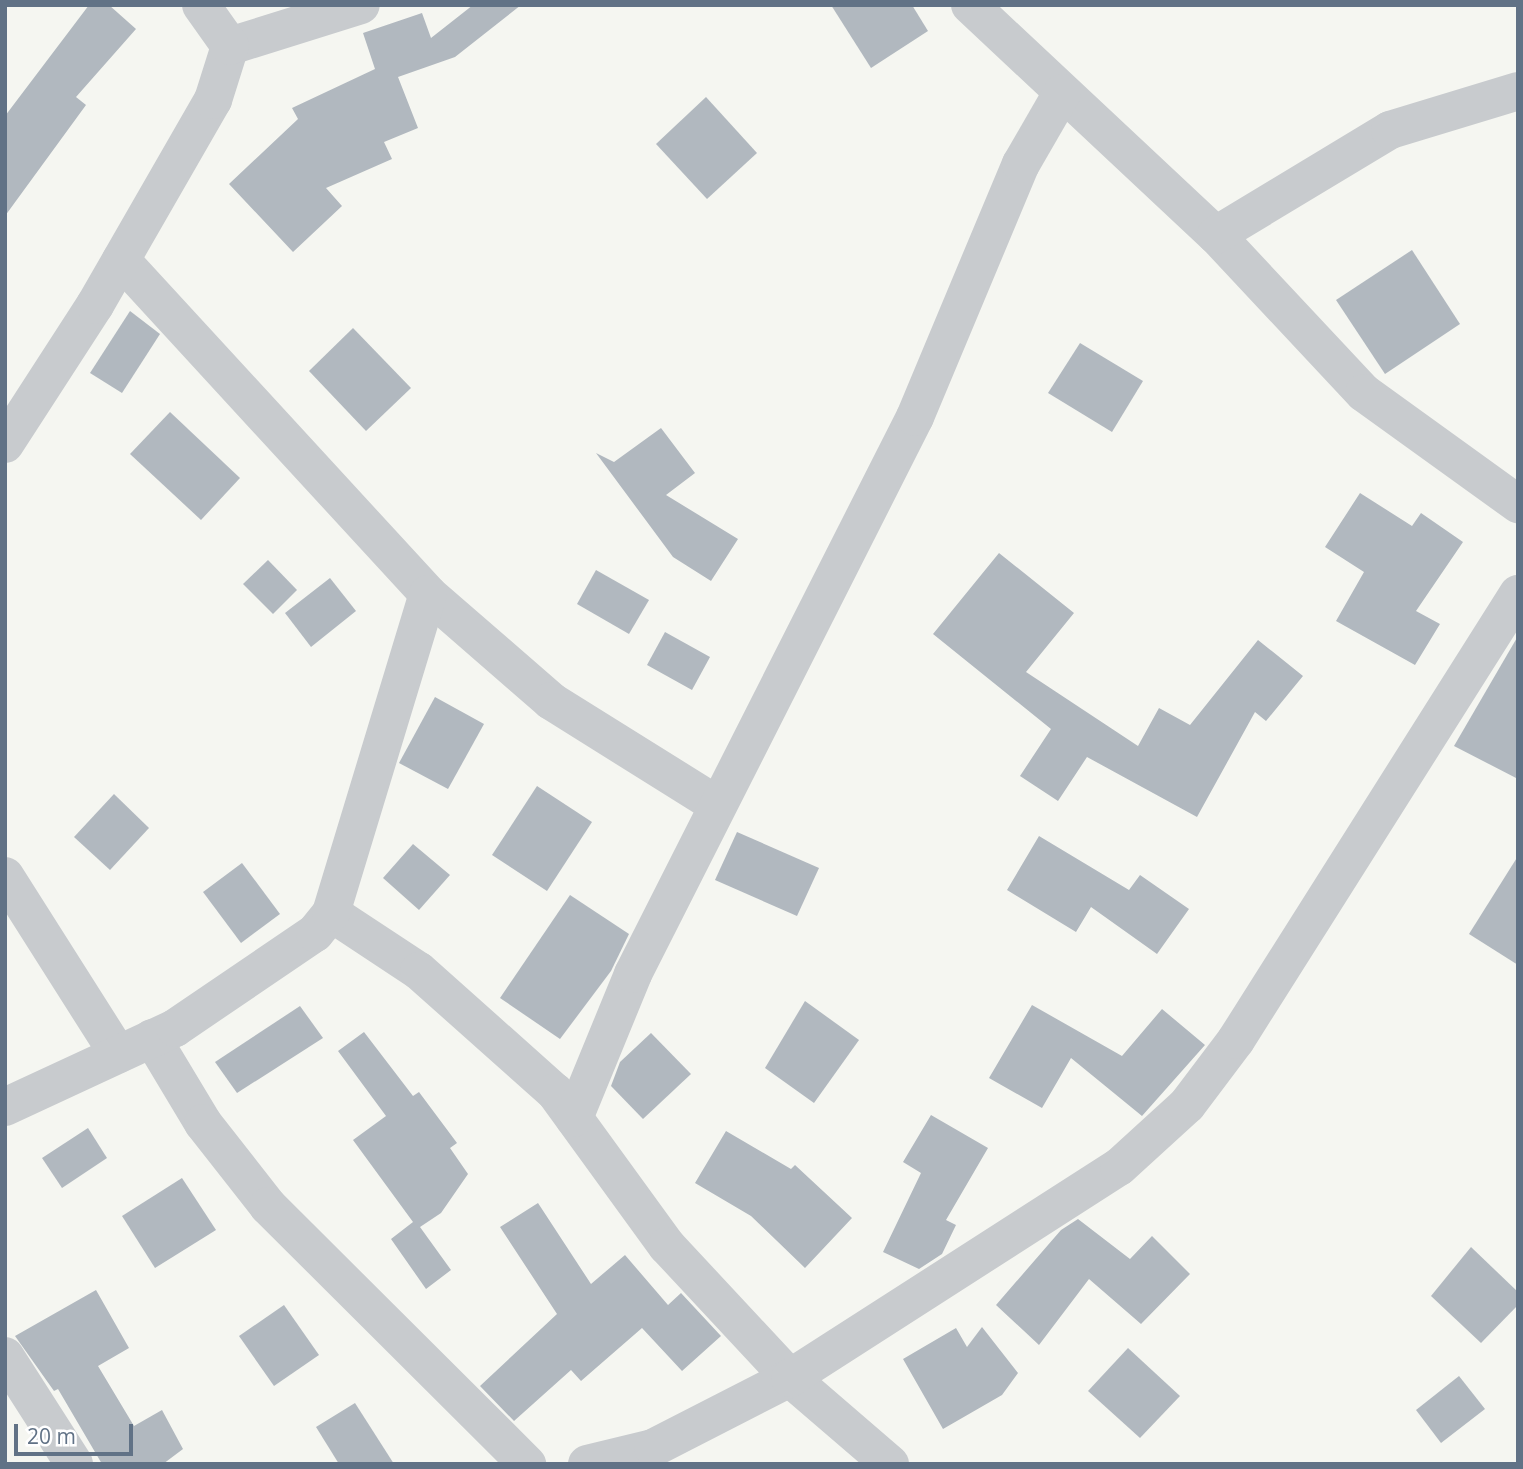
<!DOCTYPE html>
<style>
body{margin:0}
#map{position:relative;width:1523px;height:1469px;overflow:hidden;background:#f5f6f1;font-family:"Open Sans",sans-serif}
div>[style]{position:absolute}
.building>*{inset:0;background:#b1b8bf}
.minor>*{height:38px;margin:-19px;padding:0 19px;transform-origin:19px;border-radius:19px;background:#c8cbce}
span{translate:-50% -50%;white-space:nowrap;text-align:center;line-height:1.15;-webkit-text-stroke:7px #fff;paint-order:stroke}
.frame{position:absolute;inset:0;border:7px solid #617286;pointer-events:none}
.scale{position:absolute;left:14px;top:1424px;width:119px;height:32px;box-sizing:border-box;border:4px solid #617286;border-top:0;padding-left:9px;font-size:21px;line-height:24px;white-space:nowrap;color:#617286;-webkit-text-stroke:5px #fff;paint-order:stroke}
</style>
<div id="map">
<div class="building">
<div style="clip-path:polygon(89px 5px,109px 5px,136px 29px,76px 97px,86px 105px,5px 216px,5px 116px)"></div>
<div style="clip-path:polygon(473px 5px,521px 5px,455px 57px,398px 77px,418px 128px,384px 142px,392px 159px,326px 188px,342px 206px,293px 252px,229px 184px,298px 119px,292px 108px,375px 69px,363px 33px,422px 13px,431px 38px)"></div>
<div style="clip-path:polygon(831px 5px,912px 5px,928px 31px,871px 68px)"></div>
<div style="clip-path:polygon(706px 97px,757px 153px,707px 199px,656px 144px)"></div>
<div style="clip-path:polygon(1412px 250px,1460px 324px,1385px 374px,1336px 300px)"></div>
<div style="clip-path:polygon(130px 311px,160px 334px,122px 393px,90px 373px)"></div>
<div style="clip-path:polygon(353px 328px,411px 388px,366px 431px,309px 371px)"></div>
<div style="clip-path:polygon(1080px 343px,1143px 381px,1112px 432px,1048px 393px)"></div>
<div style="clip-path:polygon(170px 412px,240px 478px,201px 520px,130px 454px)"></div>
<div style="clip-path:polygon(661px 428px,695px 473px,666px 495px,738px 539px,711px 581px,673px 557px,596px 453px,614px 462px)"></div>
<div style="clip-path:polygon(1360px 493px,1412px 526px,1421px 513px,1463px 542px,1416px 611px,1440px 624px,1415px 665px,1336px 621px,1364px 572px,1325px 547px)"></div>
<div style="clip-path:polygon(999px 553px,1074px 613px,1026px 672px,1138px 746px,1159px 708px,1190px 725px,1258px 640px,1303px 676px,1266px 721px,1255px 712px,1197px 817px,1087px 757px,1058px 801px,1020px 776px,1051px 729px,933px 634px)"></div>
<div style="clip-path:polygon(268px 560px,297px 590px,273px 614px,243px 584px)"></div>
<div style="clip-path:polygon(596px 570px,649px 600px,629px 634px,577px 604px)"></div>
<div style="clip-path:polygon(330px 578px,356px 611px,311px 647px,285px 613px)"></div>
<div style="clip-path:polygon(665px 632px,710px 657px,692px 690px,647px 665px)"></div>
<div style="clip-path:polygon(1518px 636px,1518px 779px,1454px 746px)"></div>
<div style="clip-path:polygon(435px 697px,484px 724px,448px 789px,399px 763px)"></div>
<div style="clip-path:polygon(537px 786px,592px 822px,547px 891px,492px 855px)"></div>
<div style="clip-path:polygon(114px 794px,149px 828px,110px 870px,74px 837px)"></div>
<div style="clip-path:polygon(737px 832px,819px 868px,797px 916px,715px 880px)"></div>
<div style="clip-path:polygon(1039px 836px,1129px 890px,1140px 875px,1189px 909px,1157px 954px,1091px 907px,1076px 932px,1007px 890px)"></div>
<div style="clip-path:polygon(413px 844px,450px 875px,419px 910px,383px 878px)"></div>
<div style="clip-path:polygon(1518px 856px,1518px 965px,1469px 934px)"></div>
<div style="clip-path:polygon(242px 863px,280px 914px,241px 943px,203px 892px)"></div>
<div style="clip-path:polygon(570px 895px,629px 934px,611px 971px,560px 1039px,500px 998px)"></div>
<div style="clip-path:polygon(805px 1001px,859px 1040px,814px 1103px,765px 1068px)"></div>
<div style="clip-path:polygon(1032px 1005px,1122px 1056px,1162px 1009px,1205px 1045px,1142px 1116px,1071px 1058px,1042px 1108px,989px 1078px)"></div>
<div style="clip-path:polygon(300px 1006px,323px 1038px,237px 1093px,215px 1062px)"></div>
<div style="clip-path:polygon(364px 1032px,413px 1096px,419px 1092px,457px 1143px,450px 1148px,468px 1174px,441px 1213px,420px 1227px,451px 1270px,426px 1289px,391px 1239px,413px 1222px,353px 1140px,386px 1116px,338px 1051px)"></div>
<div style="clip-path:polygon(651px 1033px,691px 1074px,643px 1119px,611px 1086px,620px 1062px)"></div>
<div style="clip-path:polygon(931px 1115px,988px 1148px,946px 1220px,956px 1225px,942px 1254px,919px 1269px,883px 1252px,921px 1173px,903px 1162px)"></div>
<div style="clip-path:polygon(88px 1128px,107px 1158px,62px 1188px,42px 1158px)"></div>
<div style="clip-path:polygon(726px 1131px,791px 1169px,795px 1165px,852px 1218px,805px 1268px,751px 1216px,695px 1183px)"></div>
<div style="clip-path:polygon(182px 1178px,216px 1230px,155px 1268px,122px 1216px)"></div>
<div style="clip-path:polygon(538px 1203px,591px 1284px,625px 1255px,668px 1305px,681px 1293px,721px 1336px,682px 1371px,642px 1328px,581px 1381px,571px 1370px,514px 1421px,480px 1386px,557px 1314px,500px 1227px)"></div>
<div style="clip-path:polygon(1078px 1219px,1130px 1259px,1152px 1236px,1190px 1274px,1141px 1324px,1089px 1279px,1039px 1345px,996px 1305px,1061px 1230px)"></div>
<div style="clip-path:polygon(1471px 1247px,1518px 1292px,1518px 1305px,1481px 1343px,1431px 1296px)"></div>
<div style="clip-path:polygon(96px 1290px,129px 1348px,98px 1366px,134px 1426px,162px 1410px,183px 1449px,163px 1464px,102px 1464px,58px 1389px,54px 1391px,15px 1336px)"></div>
<div style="clip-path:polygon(284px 1305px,319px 1355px,274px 1386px,239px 1336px)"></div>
<div style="clip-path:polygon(982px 1327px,1018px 1373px,1002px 1395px,943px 1429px,903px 1359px,956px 1328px,967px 1347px)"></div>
<div style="clip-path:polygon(1128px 1348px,1180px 1396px,1140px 1438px,1088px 1391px)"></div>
<div style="clip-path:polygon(1459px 1376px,1485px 1409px,1441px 1443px,1416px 1410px)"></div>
<div style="clip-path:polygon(355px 1403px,394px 1464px,339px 1464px,316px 1427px)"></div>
</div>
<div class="minor">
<div style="left:970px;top:5px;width:337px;rotate:43.1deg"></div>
<div style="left:1216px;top:235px;width:216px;rotate:46.9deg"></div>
<div style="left:1364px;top:393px;width:190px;rotate:35.8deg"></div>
<div style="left:230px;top:46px;width:137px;rotate:-17.4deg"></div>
<div style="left:1216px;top:235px;width:203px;rotate:-31.1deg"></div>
<div style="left:1390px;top:130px;width:134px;rotate:-16.9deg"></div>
<div style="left:121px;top:260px;width:454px;rotate:47.4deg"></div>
<div style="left:428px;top:594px;width:163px;rotate:41deg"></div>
<div style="left:551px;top:701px;width:195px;rotate:32deg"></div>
<div style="left:5px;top:444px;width:166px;rotate:-57.1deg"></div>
<div style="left:95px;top:305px;width:237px;rotate:-60.1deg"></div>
<div style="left:213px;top:100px;width:57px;rotate:-72.5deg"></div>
<div style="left:230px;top:46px;width:50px;rotate:-125.3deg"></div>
<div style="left:5px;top:876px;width:211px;rotate:57.6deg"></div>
<div style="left:331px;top:913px;width:105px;rotate:33.4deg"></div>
<div style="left:419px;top:971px;width:182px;rotate:41.7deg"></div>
<div style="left:555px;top:1092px;width:190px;rotate:54deg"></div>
<div style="left:667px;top:1246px;width:180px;rotate:47deg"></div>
<div style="left:790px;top:1378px;width:132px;rotate:40.7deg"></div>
<div style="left:152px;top:1038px;width:99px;rotate:59deg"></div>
<div style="left:203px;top:1123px;width:105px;rotate:51.9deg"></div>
<div style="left:268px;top:1206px;width:366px;rotate:44.9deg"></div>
<div style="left:5px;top:1107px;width:187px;rotate:-24.9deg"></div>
<div style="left:175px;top:1028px;width:169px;rotate:-34.2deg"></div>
<div style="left:315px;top:933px;width:26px;rotate:-51deg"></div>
<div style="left:331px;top:913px;width:333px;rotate:-73.1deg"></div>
<div style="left:574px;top:1118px;width:156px;rotate:-67.7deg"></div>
<div style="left:633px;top:974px;width:624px;rotate:-63.15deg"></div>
<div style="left:915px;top:417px;width:274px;rotate:-67.3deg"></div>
<div style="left:1021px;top:164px;width:82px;rotate:-60deg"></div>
<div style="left:5px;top:1356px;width:128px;rotate:57.4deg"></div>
<div style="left:587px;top:1464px;width:68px;rotate:-13.6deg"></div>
<div style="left:653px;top:1448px;width:154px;rotate:-27.1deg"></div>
<div style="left:790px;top:1378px;width:391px;rotate:-32.7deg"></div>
<div style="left:1119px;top:1167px;width:92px;rotate:-42.4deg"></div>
<div style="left:1187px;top:1105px;width:81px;rotate:-53deg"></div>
<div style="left:1236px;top:1040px;width:528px;rotate:-57.7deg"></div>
</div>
<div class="frame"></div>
<div class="scale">20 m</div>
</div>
